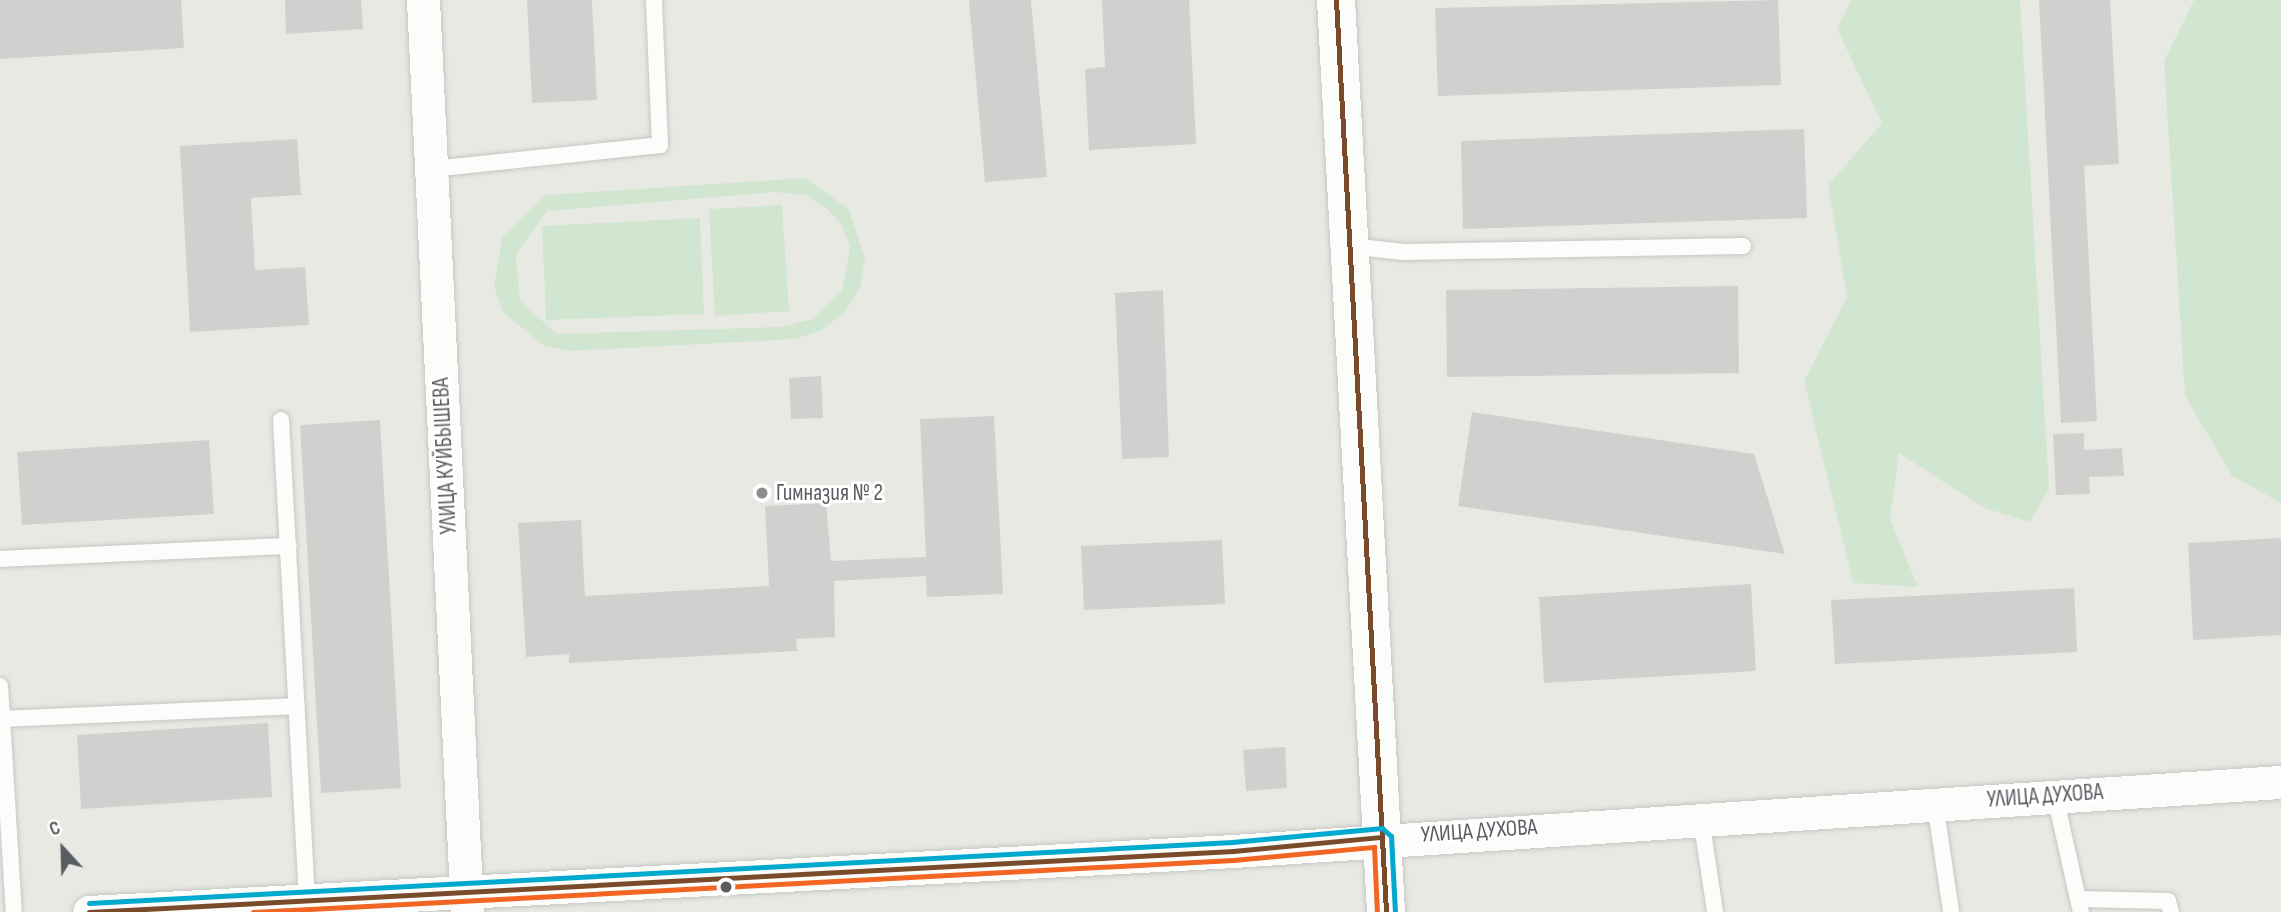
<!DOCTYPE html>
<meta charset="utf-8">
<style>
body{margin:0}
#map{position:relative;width:2281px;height:912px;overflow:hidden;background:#e9e9e4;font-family:"Sofia Sans Condensed",sans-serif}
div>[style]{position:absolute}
.green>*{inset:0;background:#d1e6d0}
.building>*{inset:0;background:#d1d0ce}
.roads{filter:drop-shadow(0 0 2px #c6c6c4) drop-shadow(0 0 2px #c6c6c4)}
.service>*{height:16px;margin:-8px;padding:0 8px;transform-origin:8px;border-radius:8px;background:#fcfcfb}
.minor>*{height:33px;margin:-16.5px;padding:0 16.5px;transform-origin:16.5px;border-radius:16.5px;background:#fcfcfb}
.secondary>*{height:38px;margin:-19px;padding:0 19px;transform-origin:19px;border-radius:19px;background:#fcfcfb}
.bus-1>*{height:5px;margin:-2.5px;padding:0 2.5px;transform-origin:2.5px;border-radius:2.5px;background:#7a4b2a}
.bus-2>*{height:5px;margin:-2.5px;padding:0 2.5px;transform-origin:2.5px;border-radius:2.5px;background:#f26522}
.bus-3>*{height:5px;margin:-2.5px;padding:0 2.5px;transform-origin:2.5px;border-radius:2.5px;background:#00a9ce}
.dots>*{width:19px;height:19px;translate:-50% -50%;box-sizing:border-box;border:4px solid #fff;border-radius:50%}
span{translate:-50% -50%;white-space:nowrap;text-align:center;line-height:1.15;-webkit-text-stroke:6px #fff;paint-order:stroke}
.street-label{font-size:23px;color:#595d62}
.poi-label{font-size:23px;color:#595d62}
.left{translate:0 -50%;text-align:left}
.north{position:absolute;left:28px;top:814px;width:70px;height:70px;-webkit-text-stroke:5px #fff;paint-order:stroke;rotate:338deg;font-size:19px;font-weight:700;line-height:28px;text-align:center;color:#595d62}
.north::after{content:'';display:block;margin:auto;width:24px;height:32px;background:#595d62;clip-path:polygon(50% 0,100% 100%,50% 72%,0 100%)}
</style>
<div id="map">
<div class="green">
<div style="clip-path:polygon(1851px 0,2020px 0,2049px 489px,2030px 522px,1984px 508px,1899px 453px,1890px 519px,1918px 587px,1853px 583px,1804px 381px,1847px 297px,1828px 185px,1882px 123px,1837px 29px)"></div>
<div style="clip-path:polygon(2194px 0,2281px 0,2281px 503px,2232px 476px,2185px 396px,2164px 61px)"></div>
<div style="clip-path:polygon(evenodd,805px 178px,849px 209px,865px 259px,860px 287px,845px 312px,822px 330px,795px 339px,568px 351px,543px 345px,503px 312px,494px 287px,502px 237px,546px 195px,805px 178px,775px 192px,805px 195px,826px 208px,842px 225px,850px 248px,842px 290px,812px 319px,782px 327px,557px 334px,520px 301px,516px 255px,547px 211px,775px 192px)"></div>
<div style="clip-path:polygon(782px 205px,789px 311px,715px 316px,709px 209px)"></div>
<div style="clip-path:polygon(700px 218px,704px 314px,546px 320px,542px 226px)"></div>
</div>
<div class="building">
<div style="clip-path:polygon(0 0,181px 0,184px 48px,0 59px)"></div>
<div style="clip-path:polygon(285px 0,361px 0,363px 29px,286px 34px)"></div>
<div style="clip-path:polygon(527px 0,592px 0,597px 100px,532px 103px)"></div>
<div style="clip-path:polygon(969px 0,1031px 0,1047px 177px,985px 182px)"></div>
<div style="clip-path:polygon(1102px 0,1189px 0,1196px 144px,1089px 150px,1085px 69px,1105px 67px)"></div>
<div style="clip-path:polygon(1778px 0,1781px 85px,1438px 96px,1435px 8px)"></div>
<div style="clip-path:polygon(2039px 0,2110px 0,2119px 164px,2084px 166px,2097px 421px,2061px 423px)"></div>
<div style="clip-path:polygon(1804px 129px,1807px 218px,1463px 229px,1461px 141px)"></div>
<div style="clip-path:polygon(297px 139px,301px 195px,251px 198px,255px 270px,305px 267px,309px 325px,190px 332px,180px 146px)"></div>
<div style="clip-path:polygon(1738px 286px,1739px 373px,1447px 377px,1446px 290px)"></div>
<div style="clip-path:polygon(1163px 290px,1169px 457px,1122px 459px,1115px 293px)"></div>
<div style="clip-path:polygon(821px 376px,823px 418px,791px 419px,789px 378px)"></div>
<div style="clip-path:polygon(1472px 412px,1754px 454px,1785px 554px,1458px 506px)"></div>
<div style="clip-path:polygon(994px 416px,1003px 594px,927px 597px,926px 576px,834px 581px,835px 637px,796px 639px,797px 651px,569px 663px,569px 654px,526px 657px,518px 523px,581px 520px,585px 596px,769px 586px,765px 506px,826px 503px,831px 561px,926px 557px,920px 419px)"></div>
<div style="clip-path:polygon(380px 420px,401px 788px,321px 793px,300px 425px)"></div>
<div style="clip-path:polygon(2084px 433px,2084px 450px,2122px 448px,2124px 476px,2089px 477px,2090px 494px,2056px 495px,2053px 434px)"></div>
<div style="clip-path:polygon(209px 440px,214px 514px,22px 525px,17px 452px)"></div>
<div style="clip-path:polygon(2281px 538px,2281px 635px,2193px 640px,2188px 543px)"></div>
<div style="clip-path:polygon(1222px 540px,1225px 604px,1084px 610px,1081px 546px)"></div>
<div style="clip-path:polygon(1751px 584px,1756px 671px,1544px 683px,1539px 597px)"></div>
<div style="clip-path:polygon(2074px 588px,2077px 652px,1835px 664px,1831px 600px)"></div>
<div style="clip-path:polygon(268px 723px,272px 797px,81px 809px,77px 735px)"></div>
<div style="clip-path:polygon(1285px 747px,1287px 788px,1246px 791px,1243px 750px)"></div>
</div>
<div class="roads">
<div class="service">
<div style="left:432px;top:169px;width:229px;rotate:-6deg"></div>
<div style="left:660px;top:145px;width:145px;rotate:-92.4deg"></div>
<div style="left:1350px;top:246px;width:54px;rotate:6.3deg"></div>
<div style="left:1404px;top:252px;width:339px;rotate:-1deg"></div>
<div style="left:281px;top:420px;width:484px;rotate:86.9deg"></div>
<div style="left:0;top:559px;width:289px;rotate:-2.6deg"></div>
<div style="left:0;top:686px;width:226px;rotate:86.5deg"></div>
<div style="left:2px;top:719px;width:295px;rotate:-2.5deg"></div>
<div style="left:2055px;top:796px;width:119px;rotate:77.4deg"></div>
<div style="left:1935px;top:803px;width:110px;rotate:81.6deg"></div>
<div style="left:1701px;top:818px;width:95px;rotate:81.5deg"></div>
<div style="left:2078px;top:899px;width:90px;rotate:1.3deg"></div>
<div style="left:2168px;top:901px;width:11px;rotate:75deg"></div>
</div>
<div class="minor">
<div style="left:423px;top:0;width:913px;rotate:87.24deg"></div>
<div style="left:89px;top:912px;width:1146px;rotate:-3.05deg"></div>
<div style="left:1233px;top:851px;width:1050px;rotate:-3.77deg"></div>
</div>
<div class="secondary">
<div style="left:1336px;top:0;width:913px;rotate:86.86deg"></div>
</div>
</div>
<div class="bus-1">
<div style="left:1336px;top:0;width:913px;rotate:86.86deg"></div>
<div style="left:89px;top:912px;width:1146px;rotate:-3.05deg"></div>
<div style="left:1233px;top:851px;width:150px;rotate:-5.4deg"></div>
</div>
<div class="bus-2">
<div style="left:253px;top:912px;width:981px;rotate:-3.04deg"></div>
<div style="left:1233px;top:860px;width:142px;rotate:-5.3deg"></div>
<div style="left:1374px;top:847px;width:65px;rotate:87.4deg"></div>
</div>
<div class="bus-3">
<div style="left:89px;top:903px;width:1145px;rotate:-3.05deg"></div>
<div style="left:1232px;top:842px;width:151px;rotate:-5.3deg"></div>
<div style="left:1382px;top:828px;width:12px;rotate:42deg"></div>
<div style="left:1391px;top:836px;width:76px;rotate:87deg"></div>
</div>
<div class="dots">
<div style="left:762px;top:493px;background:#8b8e90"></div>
<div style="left:726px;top:887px;background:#595d62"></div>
</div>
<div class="street-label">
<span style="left:445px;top:456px;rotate:-93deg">УЛИЦА КУЙБЫШЕВА</span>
<span style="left:2045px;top:796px;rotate:-4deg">УЛИЦА ДУХОВА</span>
<span style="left:1479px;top:831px;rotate:-4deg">УЛИЦА ДУХОВА</span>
</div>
<div class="poi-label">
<span class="left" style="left:776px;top:493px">Гимназия № 2</span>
</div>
<div class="north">С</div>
</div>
